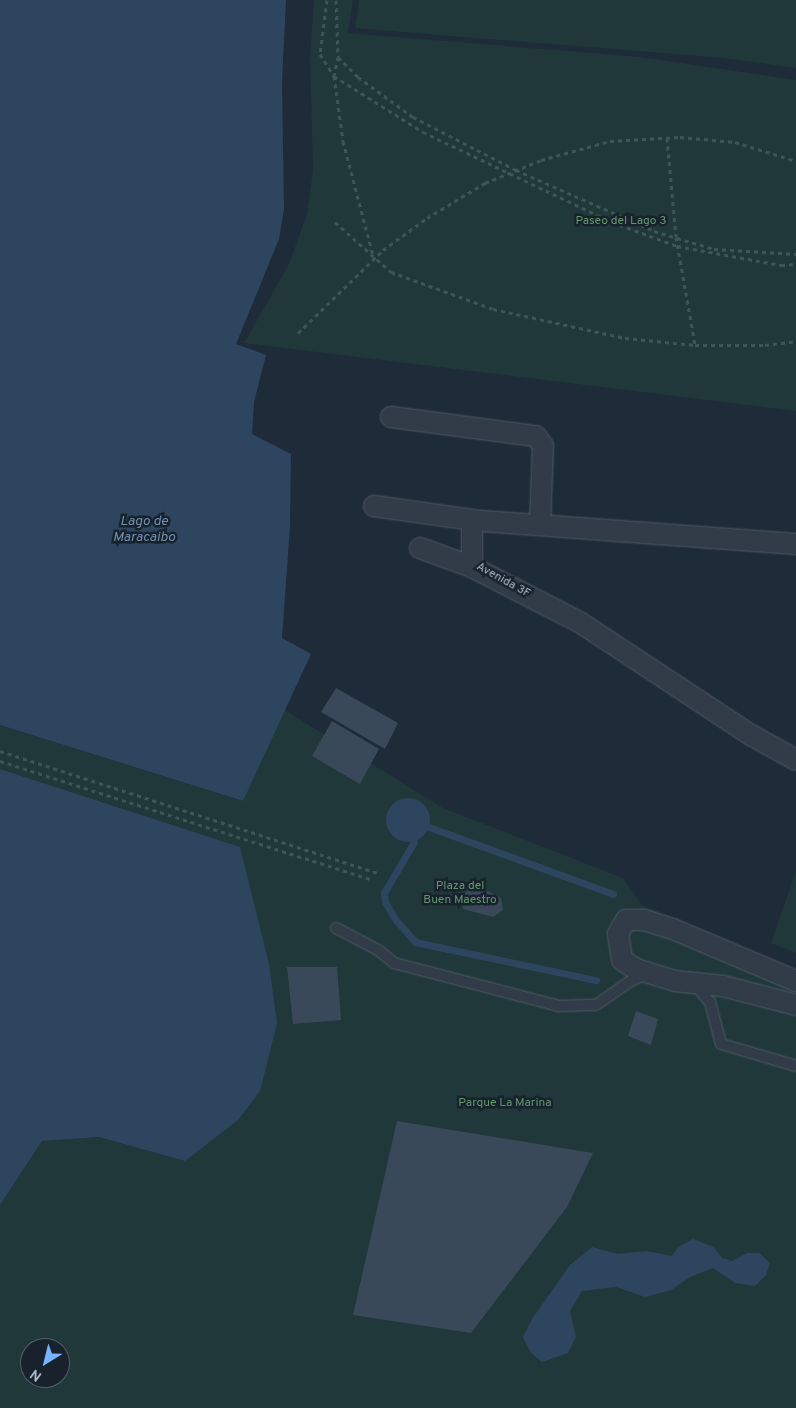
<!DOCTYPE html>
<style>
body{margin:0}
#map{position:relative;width:796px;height:1408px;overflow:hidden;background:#1e2b38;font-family:Overpass,sans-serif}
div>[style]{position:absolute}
.green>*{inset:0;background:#20383a}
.water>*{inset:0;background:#2e455f}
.round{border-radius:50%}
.stream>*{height:7px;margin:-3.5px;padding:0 3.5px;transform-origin:3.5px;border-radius:3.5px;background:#2e455f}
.building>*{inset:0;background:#3a4959}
.path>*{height:3px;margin-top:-1.5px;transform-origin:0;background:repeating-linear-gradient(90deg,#3e5557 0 4px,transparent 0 8px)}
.roads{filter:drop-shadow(0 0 1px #4f5a67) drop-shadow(0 0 1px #4f5a67)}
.lane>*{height:10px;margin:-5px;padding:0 5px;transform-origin:5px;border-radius:5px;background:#323c49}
.street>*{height:20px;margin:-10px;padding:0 10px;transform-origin:10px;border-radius:10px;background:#323c49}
span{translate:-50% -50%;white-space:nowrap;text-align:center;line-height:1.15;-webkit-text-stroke:5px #18222d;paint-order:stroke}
.park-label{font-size:12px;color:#62986c}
.street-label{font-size:12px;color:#acb7c6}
.water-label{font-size:14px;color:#718fb1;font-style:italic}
.north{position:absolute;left:20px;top:1338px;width:50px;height:50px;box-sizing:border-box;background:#18222d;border:1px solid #535e6a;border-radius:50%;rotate:216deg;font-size:14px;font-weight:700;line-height:20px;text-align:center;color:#acb7c6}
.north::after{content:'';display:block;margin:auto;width:18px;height:22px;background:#78b3ff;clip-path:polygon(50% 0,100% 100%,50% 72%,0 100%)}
</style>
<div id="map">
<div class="green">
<div style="clip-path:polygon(314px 0,353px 0,348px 33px,640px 57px,796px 80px,796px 411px,244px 343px,289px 264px,307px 214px,313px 170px,310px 58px)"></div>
<div style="clip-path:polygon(359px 0,796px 0,796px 68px,723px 58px,355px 28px)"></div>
<div style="clip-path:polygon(evenodd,283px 709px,443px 808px,623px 878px,642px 905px,796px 972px,796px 1408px,0 1408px,0 1205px,42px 1141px,99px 1137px,185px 1161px,260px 1091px,239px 847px,0 769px,0 725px,242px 801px,283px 709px,30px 1348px,60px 1348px,60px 1378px,30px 1378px,30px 1348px)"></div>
<div style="clip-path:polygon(796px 871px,796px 953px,771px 943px)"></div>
</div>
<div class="water">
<div style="clip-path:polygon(0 0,286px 0,282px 82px,284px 209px,279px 239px,236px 344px,266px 355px,254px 402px,252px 434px,291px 454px,290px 526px,282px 638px,311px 654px,243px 801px,0 725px)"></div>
<div style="clip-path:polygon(0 769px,240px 847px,269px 964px,277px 1023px,260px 1091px,238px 1120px,185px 1161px,99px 1137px,42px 1141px,0 1205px)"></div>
<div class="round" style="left:386px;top:798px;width:44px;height:44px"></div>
<div style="clip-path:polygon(693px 1239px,714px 1247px,722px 1258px,732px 1261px,747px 1253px,759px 1253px,770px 1263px,766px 1275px,755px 1286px,735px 1283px,713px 1268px,690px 1277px,671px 1290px,645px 1297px,616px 1287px,582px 1291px,570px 1311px,576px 1337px,568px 1353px,542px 1362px,531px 1353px,523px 1337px,532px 1319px,570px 1265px,592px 1247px,618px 1254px,646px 1251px,672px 1256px,678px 1247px)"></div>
</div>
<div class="stream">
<div style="left:429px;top:827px;width:196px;rotate:20deg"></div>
<div style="left:414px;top:842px;width:59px;rotate:120.5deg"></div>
<div style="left:384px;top:893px;width:9px;rotate:84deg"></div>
<div style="left:385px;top:902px;width:21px;rotate:59deg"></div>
<div style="left:396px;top:920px;width:29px;rotate:49deg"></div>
<div style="left:415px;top:942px;width:185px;rotate:11.9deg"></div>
</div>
<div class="building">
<div style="clip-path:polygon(336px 688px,398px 723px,385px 749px,321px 712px)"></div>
<div style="clip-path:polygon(332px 721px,379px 749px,360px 784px,312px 756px)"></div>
<div style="clip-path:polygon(470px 882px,501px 898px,503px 910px,493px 917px,463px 909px,459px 893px)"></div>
<div style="clip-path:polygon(287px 967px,337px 967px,341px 1020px,293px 1024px)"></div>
<div style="clip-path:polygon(636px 1011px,658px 1019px,651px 1045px,628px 1036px)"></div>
<div style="clip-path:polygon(397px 1121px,593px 1153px,567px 1207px,471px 1333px,353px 1315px)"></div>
</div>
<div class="path">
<div style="left:327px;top:0;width:54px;rotate:97.4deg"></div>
<div style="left:320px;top:54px;width:26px;rotate:58deg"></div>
<div style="left:334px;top:76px;width:105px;rotate:32.2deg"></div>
<div style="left:423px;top:132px;width:209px;rotate:25.5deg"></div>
<div style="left:612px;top:222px;width:69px;rotate:20.3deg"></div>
<div style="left:677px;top:246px;width:106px;rotate:10.4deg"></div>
<div style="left:781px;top:265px;width:15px;rotate:-4deg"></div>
<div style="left:336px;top:0;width:57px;rotate:88deg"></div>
<div style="left:338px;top:57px;width:19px;rotate:102deg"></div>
<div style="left:334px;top:76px;width:66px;rotate:82.1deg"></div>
<div style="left:343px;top:141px;width:122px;rotate:75.3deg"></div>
<div style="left:338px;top:57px;width:28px;rotate:45deg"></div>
<div style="left:358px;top:77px;width:68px;rotate:36deg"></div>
<div style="left:413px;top:117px;width:116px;rotate:27.2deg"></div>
<div style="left:516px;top:170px;width:151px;rotate:23.8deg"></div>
<div style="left:654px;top:231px;width:63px;rotate:16.7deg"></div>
<div style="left:714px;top:249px;width:82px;rotate:3.5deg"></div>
<div style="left:667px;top:138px;width:99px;rotate:84.8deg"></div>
<div style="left:676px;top:237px;width:110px;rotate:80deg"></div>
<div style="left:335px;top:222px;width:75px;rotate:41.8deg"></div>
<div style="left:391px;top:272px;width:109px;rotate:19.9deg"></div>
<div style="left:493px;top:309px;width:135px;rotate:12.4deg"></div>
<div style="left:625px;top:338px;width:70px;rotate:5.7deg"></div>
<div style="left:695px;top:345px;width:70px"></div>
<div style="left:765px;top:345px;width:31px;rotate:-7deg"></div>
<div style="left:298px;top:333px;width:119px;rotate:-44.3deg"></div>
<div style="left:383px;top:250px;width:54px;rotate:-36deg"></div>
<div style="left:427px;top:218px;width:68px;rotate:-31.1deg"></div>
<div style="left:485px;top:183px;width:61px;rotate:-22.3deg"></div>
<div style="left:541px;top:160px;width:72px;rotate:-15.4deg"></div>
<div style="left:610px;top:141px;width:70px;rotate:-3.3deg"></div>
<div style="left:680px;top:137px;width:55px;rotate:5.2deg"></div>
<div style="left:735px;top:142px;width:64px;rotate:17.3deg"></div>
<div style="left:0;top:751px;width:396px;rotate:17.9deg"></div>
<div style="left:0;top:761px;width:392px;rotate:17.7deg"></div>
</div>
<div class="roads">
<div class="lane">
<div style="left:336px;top:928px;width:47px;rotate:27.6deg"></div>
<div style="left:378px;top:950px;width:21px;rotate:39deg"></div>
<div style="left:394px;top:963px;width:171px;rotate:14.6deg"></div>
<div style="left:559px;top:1006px;width:37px;rotate:-2deg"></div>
<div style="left:596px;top:1005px;width:44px;rotate:-34.8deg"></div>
<div style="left:632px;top:980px;width:16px;rotate:-22deg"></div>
<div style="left:696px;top:986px;width:21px;rotate:49deg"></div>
<div style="left:710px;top:1002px;width:43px;rotate:75.3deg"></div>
<div style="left:721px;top:1044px;width:78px;rotate:16.3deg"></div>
</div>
<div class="street">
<div style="left:391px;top:417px;width:146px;rotate:7.5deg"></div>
<div style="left:536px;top:436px;width:12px;rotate:55deg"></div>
<div style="left:543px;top:446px;width:79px;rotate:92.2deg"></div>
<div style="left:374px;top:506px;width:99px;rotate:8.1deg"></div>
<div style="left:796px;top:544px;width:325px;rotate:-175.8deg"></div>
<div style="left:472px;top:520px;width:47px;rotate:90deg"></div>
<div style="left:472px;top:567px;width:123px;rotate:27.2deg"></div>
<div style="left:581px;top:623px;width:204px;rotate:33.4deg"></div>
<div style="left:751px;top:735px;width:51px;rotate:29.1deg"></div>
<div style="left:420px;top:548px;width:55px;rotate:20.1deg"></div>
<div style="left:796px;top:981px;width:134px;rotate:-157.1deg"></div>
<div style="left:673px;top:929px;width:31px;rotate:-163deg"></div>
<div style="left:643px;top:920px;width:17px;rotate:180deg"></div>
<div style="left:626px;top:920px;width:16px;rotate:120deg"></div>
<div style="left:618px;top:934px;width:26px;rotate:81deg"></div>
<div style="left:622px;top:960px;width:17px;rotate:33deg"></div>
<div style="left:636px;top:969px;width:41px;rotate:17.1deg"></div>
<div style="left:675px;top:981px;width:48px;rotate:5.9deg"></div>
<div style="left:723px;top:986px;width:75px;rotate:14.6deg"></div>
</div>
</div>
<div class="park-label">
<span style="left:621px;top:222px">Paseo del Lago 3</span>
<span style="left:460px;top:894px">Plaza del<br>Buen Maestro</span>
<span style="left:505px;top:1104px">Parque La Marina</span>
</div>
<div class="street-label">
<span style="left:503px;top:581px;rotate:29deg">Avenida 3F</span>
</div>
<div class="water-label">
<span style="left:144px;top:530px">Lago de<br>Maracaibo</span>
</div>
<div class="north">N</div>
</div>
